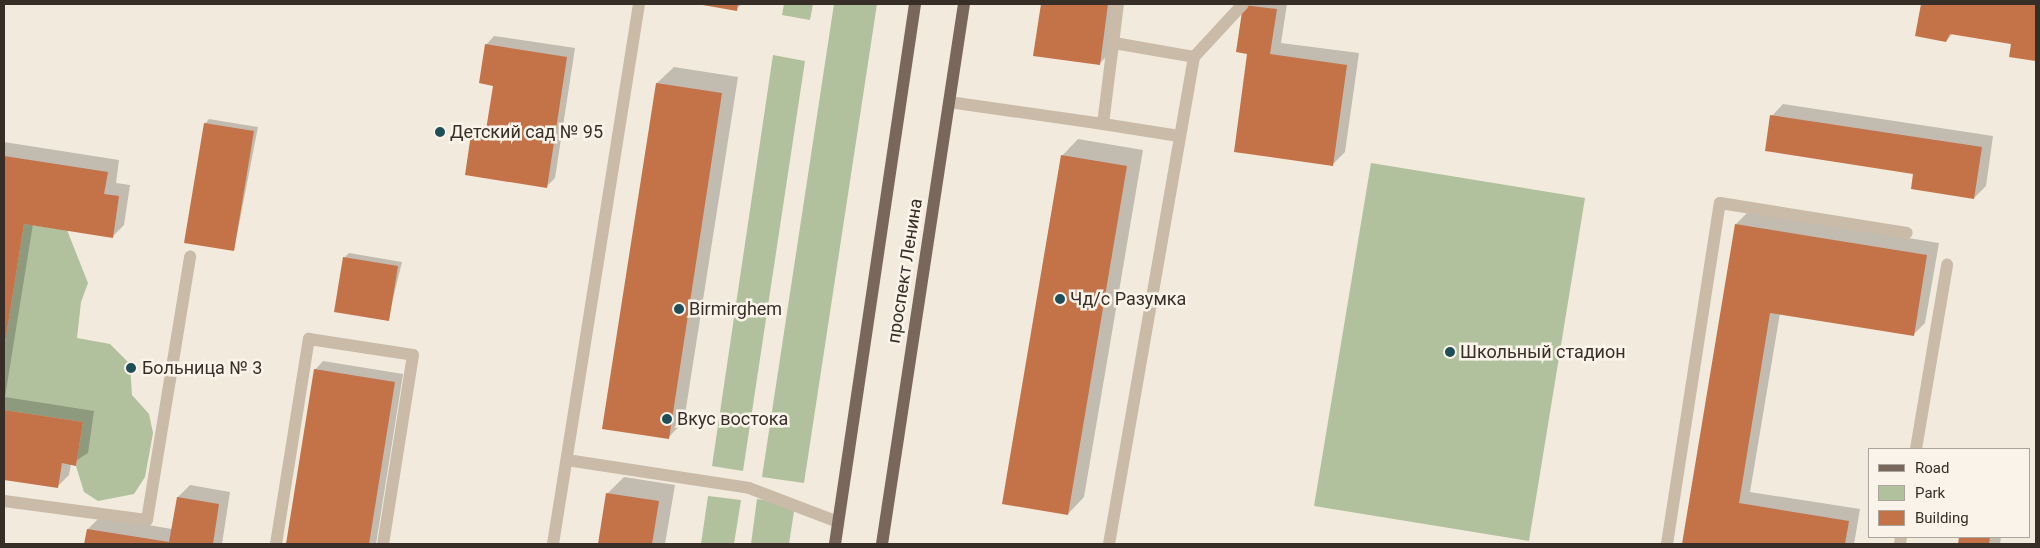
<!DOCTYPE html>
<meta charset="utf-8">
<style>
body{margin:0}
#map{position:relative;width:2040px;height:548px;overflow:hidden;background:#f2eadd;font-family:Roboto,sans-serif}
div>[style]{position:absolute}
.green>*{inset:0;background:#b1c19d}
.shadow>*{inset:0;background:#0003}
.building>*{inset:0;background:#c47349}
.service>*{height:12px;margin:-6px;padding:0 6px;transform-origin:6px;border-radius:6px;background:#cabba9}
.primary>*{height:12px;margin:-6px;padding:0 6px;transform-origin:6px;border-radius:6px;background:#78675a}
.dots>*{width:14px;height:14px;translate:-50% -50%;box-sizing:border-box;border:2px solid #f9f3e9;border-radius:50%}
span{translate:-50% -50%;white-space:nowrap;text-align:center;line-height:1.15;-webkit-text-stroke:5px #f9f3e9;paint-order:stroke}
.poi-label{font-size:18px;color:#372e28}
.left{translate:0 -50%;text-align:left}
.street-label{font-size:18px;color:#372e28}
.frame{position:absolute;inset:0;border:5px solid #372e28;pointer-events:none}
.legend{position:absolute;left:1868px;top:448px;width:162px;height:90px;box-sizing:border-box;background:#f9f3e9;border:1px solid #aba49c;margin:0;padding:6px 9px;list-style:none;font-size:15px;color:#372e28}
.legend li{display:flex;align-items:center;gap:10px;height:25px}
.legend b{width:25px;border:1px solid #aba49c}
</style>
<div id="map">
<div class="green">
<div style="clip-path:polygon(784px 4px,813px 4px,810px 20px,782px 15px)"></div>
<div style="clip-path:polygon(834px 4px,877px 4px,804px 483px,762px 477px)"></div>
<div style="clip-path:polygon(773px 55px,805px 61px,743px 471px,712px 466px)"></div>
<div style="clip-path:polygon(1371px 163px,1585px 198px,1529px 541px,1314px 506px)"></div>
<div style="clip-path:polygon(24px 224px,67px 230px,88px 283px,81px 302px,77px 338px,110px 344px,130px 364px,132px 395px,149px 414px,153px 433px,145px 477px,134px 494px,98px 501px,84px 492px,76px 466px,83px 422px,4px 410px,4px 349px)"></div>
<div style="clip-path:polygon(708px 496px,741px 500px,734px 544px,701px 544px)"></div>
<div style="clip-path:polygon(757px 499px,795px 505px,789px 544px,751px 544px)"></div>
</div>
<div class="shadow">
<div style="clip-path:polygon(698px 4px,742px 4px,736px 9px)"></div>
<div style="clip-path:polygon(1042px 4px,1120px 4px,1113px 50px,1099px 64px,1035px 55px)"></div>
<div style="clip-path:polygon(1246px 4px,1287px 4px,1281px 43px,1359px 53px,1345px 152px,1333px 164px,1249px 53px)"></div>
<div style="clip-path:polygon(1923px 4px,2036px 4px,2036px 60px,2011px 56px,2013px 43px,1953px 33px,1946px 41px,1916px 35px)"></div>
<div style="clip-path:polygon(494px 36px,575px 48px,555px 178px,547px 186px,472px 135px,481px 126px,488px 127px,494px 85px,486px 45px)"></div>
<div style="clip-path:polygon(674px 67px,738px 77px,684px 421px,668px 438px,657px 83px)"></div>
<div style="clip-path:polygon(1783px 104px,1993px 136px,1986px 186px,1974px 198px,1772px 116px)"></div>
<div style="clip-path:polygon(209px 119px,258px 127px,234px 250px,205px 124px)"></div>
<div style="clip-path:polygon(1078px 139px,1143px 150px,1084px 497px,1068px 514px,1062px 156px)"></div>
<div style="clip-path:polygon(4px 142px,119px 160px,116px 183px,130px 185px,124px 225px,112px 237px,33px 224px,5px 397px,94px 411px,88px 453px,71px 464px,69px 475px,57px 487px,4px 479px)"></div>
<div style="clip-path:polygon(1748px 212px,1939px 243px,1925px 323px,1913px 335px,1780px 313px,1750px 492px,1860px 509px,1854px 544px,1684px 543px,1736px 224px)"></div>
<div style="clip-path:polygon(349px 253px,402px 262px,388px 319px,345px 257px)"></div>
<div style="clip-path:polygon(323px 361px,403px 374px,376px 544px,287px 544px,315px 370px)"></div>
<div style="clip-path:polygon(624px 477px,675px 485px,665px 544px,599px 544px,607px 494px)"></div>
<div style="clip-path:polygon(190px 485px,230px 492px,222px 544px,85px 544px,88px 529px,100px 517px,172px 529px,178px 497px)"></div>
<div style="clip-path:polygon(1960px 537px,2001px 537px,2000px 544px,1959px 544px)"></div>
</div>
<div class="building">
<div style="clip-path:polygon(697px 4px,738px 4px,737px 11px)"></div>
<div style="clip-path:polygon(1041px 4px,1108px 4px,1100px 65px,1033px 56px)"></div>
<div style="clip-path:polygon(1921px 4px,2036px 4px,2036px 61px,2009px 57px,2011px 44px,1950px 34px,1946px 42px,1915px 36px)"></div>
<div style="clip-path:polygon(1243px 5px,1277px 9px,1270px 54px,1347px 65px,1333px 166px,1234px 152px,1247px 54px,1236px 52px)"></div>
<div style="clip-path:polygon(485px 44px,567px 57px,547px 188px,465px 175px,471px 134px,485px 136px,493px 86px,479px 83px)"></div>
<div style="clip-path:polygon(656px 83px,722px 93px,669px 439px,602px 429px)"></div>
<div style="clip-path:polygon(1770px 115px,1982px 147px,1974px 199px,1911px 189px,1913px 174px,1765px 151px)"></div>
<div style="clip-path:polygon(204px 123px,254px 131px,234px 251px,184px 243px)"></div>
<div style="clip-path:polygon(1061px 155px,1127px 166px,1068px 515px,1002px 504px)"></div>
<div style="clip-path:polygon(4px 156px,108px 172px,104px 194px,119px 196px,113px 238px,24px 224px,5px 343px)"></div>
<div style="clip-path:polygon(1735px 224px,1927px 255px,1914px 336px,1770px 313px,1739px 503px,1849px 521px,1845px 544px,1682px 544px)"></div>
<div style="clip-path:polygon(343px 257px,398px 266px,389px 321px,334px 312px)"></div>
<div style="clip-path:polygon(314px 369px,395px 382px,369px 544px,286px 544px)"></div>
<div style="clip-path:polygon(4px 410px,83px 422px,76px 466px,62px 463px,58px 488px,4px 480px)"></div>
<div style="clip-path:polygon(606px 493px,659px 501px,652px 544px,598px 544px)"></div>
<div style="clip-path:polygon(177px 497px,219px 504px,213px 544px,84px 544px,87px 529px,169px 542px)"></div>
<div style="clip-path:polygon(1959px 537px,1990px 537px,1989px 544px,1958px 544px)"></div>
</div>
<div class="service">
<div style="left:1114px;top:43px;width:81px;rotate:9.9deg"></div>
<div style="left:949px;top:102px;width:156px;rotate:8.1deg"></div>
<div style="left:1103px;top:124px;width:121px;rotate:-82.9deg"></div>
<div style="left:1103px;top:124px;width:77px;rotate:9deg"></div>
<div style="left:1916px;top:449px;width:187px;rotate:-80.4deg"></div>
<div style="left:567px;top:460px;width:184px;rotate:8.7deg"></div>
<div style="left:749px;top:488px;width:95px;rotate:20.9deg"></div>
<div style="left:4px;top:501px;width:144px;rotate:7.6deg"></div>
<div style="left:147px;top:520px;width:267px;rotate:-80.7deg"></div>
<div style="left:276px;top:544px;width:208px;rotate:-80.9deg"></div>
<div style="left:309px;top:339px;width:105px;rotate:8.7deg"></div>
<div style="left:413px;top:355px;width:191px;rotate:99deg"></div>
<div style="left:553px;top:544px;width:547px;rotate:-80.95deg"></div>
<div style="left:1109px;top:544px;width:494px;rotate:-80.1deg"></div>
<div style="left:1194px;top:57px;width:72px;rotate:-47.2deg"></div>
<div style="left:1667px;top:544px;width:345px;rotate:-81.2deg"></div>
<div style="left:1720px;top:203px;width:189px;rotate:9.1deg"></div>
<div style="left:1900px;top:544px;width:7px;rotate:-82deg"></div>
</div>
<div class="primary">
<div style="left:835px;top:544px;width:546px;rotate:-81.57deg"></div>
<div style="left:882px;top:544px;width:546px;rotate:-81.37deg"></div>
</div>
<div class="dots">
<div style="left:440px;top:132px;background:#1f4e58"></div>
<div style="left:1060px;top:299px;background:#1f4e58"></div>
<div style="left:679px;top:309px;background:#1f4e58"></div>
<div style="left:1450px;top:352px;background:#1f4e58"></div>
<div style="left:131px;top:368px;background:#1f4e58"></div>
<div style="left:667px;top:419px;background:#1f4e58"></div>
</div>
<div class="poi-label">
<span class="left" style="left:450px;top:132px">Детский сад № 95</span>
<span class="left" style="left:1070px;top:299px">Чд/с Разумка</span>
<span class="left" style="left:689px;top:309px">Birmirghem</span>
<span class="left" style="left:1460px;top:352px">Школьный стадион</span>
<span class="left" style="left:142px;top:368px">Больница № 3</span>
<span class="left" style="left:677px;top:419px">Вкус востока</span>
</div>
<div class="street-label">
<span style="left:905px;top:271px;rotate:-81deg">проспект Ленина</span>
</div>
<div class="frame"></div>
<ul class="legend">
<li><b style="height:6px;background:#78675a"></b>Road</li>
<li><b style="height:14px;background:#b1c19d"></b>Park</li>
<li><b style="height:14px;background:#c47349"></b>Building</li>
</ul>
</div>
